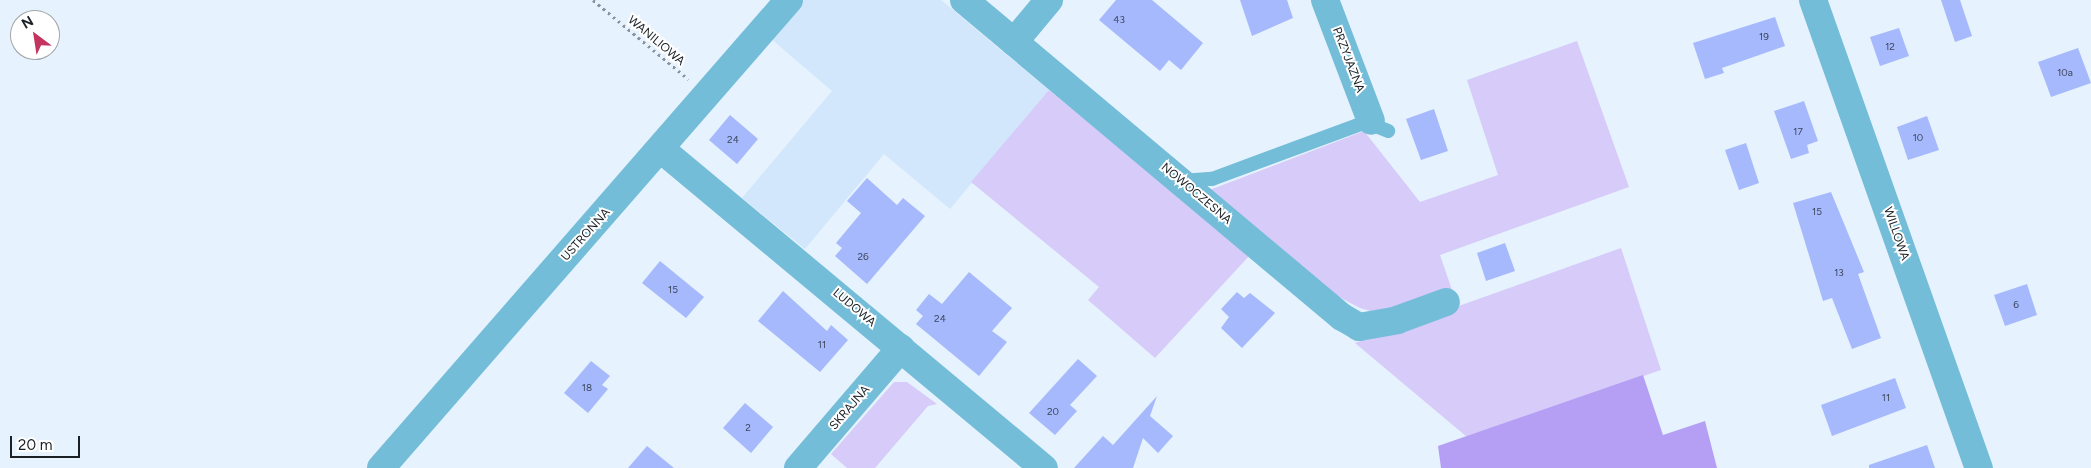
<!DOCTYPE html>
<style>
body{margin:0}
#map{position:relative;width:2091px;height:468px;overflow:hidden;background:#e6f2fe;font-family:Figtree,sans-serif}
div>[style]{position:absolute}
.built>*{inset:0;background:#d2e7fb}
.green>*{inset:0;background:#d6cbf9}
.forest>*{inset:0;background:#b59ff4}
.building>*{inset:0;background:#a5b9fc}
.path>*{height:3px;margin-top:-1.5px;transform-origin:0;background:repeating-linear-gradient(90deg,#8a939c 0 2.5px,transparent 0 6.5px)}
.lane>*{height:14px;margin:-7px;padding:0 7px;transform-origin:7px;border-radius:7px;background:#74bdd8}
.street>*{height:28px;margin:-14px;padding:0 14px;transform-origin:14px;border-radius:14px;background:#74bdd8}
span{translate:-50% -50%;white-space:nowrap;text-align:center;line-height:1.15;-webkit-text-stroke:4px #fff;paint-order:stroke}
.number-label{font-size:10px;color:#3d465b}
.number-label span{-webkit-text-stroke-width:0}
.street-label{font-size:12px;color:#1a2025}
.north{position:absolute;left:10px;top:10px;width:50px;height:50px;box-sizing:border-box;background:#fff;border:1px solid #a3a6a8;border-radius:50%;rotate:329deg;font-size:14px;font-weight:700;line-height:20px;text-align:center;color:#1a2025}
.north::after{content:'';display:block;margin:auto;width:18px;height:22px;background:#c3355f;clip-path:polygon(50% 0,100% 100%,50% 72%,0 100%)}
.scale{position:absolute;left:10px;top:436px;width:70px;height:22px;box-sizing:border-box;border:2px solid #1a2025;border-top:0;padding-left:6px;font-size:15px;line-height:18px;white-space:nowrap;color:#1a2025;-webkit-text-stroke:4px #fff;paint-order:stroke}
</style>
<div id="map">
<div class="built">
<div style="clip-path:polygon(803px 0,941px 0,1049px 90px,950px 209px,884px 154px,805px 249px,742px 198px,832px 91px,770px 38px)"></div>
</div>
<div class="green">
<div style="clip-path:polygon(1577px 41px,1629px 187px,1440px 255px,1453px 293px,1388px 316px,1360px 308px,1320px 287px,1207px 191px,1364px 131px,1420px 202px,1498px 175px,1467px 80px)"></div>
<div style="clip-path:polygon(1049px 90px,1250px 255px,1155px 358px,1088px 300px,1099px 287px,971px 182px)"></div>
<div style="clip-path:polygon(1621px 248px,1661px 370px,1467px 437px,1355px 343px)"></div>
<div style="clip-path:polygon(894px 382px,907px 382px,937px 404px,928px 406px,875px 468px,847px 468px,831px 454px)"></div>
</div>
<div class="forest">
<div style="clip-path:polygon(1643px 375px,1663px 435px,1705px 421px,1717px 468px,1441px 468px,1438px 446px)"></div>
</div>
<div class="building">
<div style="clip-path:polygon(1116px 0,1152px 0,1203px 43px,1181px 70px,1169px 60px,1160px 71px,1099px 20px)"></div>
<div style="clip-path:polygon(1240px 0,1287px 0,1293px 18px,1252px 36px)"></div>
<div style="clip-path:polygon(1941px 0,1960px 0,1972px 36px,1955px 42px)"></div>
<div style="clip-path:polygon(1775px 17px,1785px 46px,1722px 68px,1724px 73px,1705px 79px,1693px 43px)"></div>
<div style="clip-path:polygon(1899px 28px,1909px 56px,1880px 66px,1870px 37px)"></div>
<div style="clip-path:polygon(2078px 48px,2091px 83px,2051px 97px,2038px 62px)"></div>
<div style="clip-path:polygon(1804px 101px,1818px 141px,1807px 145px,1809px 153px,1791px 159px,1774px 111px)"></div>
<div style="clip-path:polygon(1434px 109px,1448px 151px,1421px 160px,1406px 119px)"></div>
<div style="clip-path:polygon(730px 115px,758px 139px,737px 164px,709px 140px)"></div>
<div style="clip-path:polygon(1927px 116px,1939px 150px,1908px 160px,1897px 127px)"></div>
<div style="clip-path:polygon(1746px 143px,1759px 183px,1739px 190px,1725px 150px)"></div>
<div style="clip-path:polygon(867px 178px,897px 205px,903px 198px,925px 216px,867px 284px,835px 256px,842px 248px,836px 243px,861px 213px,847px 201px)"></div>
<div style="clip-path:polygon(1831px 192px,1864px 272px,1858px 274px,1881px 338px,1852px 349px,1832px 298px,1823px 301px,1793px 203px)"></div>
<div style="clip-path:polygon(1505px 243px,1515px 271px,1486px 281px,1477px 253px)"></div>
<div style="clip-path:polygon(660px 261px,704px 297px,686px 318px,642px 283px)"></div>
<div style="clip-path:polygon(969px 272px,1012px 308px,992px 331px,1007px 342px,979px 376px,916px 324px,923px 316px,916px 310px,929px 294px,942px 304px)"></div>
<div style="clip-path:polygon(2027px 284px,2037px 315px,2005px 326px,1994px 295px)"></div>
<div style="clip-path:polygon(783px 291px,827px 331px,831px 325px,848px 340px,820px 372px,758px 321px)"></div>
<div style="clip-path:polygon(1237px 292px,1244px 298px,1250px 293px,1275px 313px,1242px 348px,1221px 328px,1229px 317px,1221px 309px)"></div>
<div style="clip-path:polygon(1078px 359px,1097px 376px,1070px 405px,1077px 411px,1055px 435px,1029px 413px)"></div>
<div style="clip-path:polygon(591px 361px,610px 376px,602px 385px,608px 389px,588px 413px,564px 393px)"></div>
<div style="clip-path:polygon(1895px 378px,1906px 408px,1832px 436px,1821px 405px)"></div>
<div style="clip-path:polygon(1157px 396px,1150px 416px,1173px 436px,1158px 453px,1143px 438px,1133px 468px,1074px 468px,1103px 436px,1113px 445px)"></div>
<div style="clip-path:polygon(745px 403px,773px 427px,751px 453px,723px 428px)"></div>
<div style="clip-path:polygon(1927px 445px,1935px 468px,1869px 468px,1869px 465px)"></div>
<div style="clip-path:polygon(647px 446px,674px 468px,628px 468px)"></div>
</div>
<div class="path">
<div style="left:593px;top:0;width:124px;rotate:39.7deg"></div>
</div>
<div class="lane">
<div style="left:1181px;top:181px;width:31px;rotate:-4deg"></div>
<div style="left:1212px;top:179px;width:164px;rotate:-20.3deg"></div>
<div style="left:1366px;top:122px;width:24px;rotate:22deg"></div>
</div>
<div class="street">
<div style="left:964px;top:0;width:493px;rotate:40deg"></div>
<div style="left:1342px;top:317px;width:20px;rotate:30deg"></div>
<div style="left:1359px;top:327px;width:39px;rotate:-10deg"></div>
<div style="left:1397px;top:320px;width:52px;rotate:-20.2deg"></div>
<div style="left:1325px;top:0;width:129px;rotate:69.2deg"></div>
<div style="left:1813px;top:0;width:497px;rotate:70.5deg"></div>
<div style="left:1014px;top:42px;width:55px;rotate:-50.2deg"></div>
<div style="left:662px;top:150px;width:497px;rotate:39.8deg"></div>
<div style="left:381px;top:468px;width:621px;rotate:-48.92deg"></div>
<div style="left:798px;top:468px;width:158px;rotate:-49.4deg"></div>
</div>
<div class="number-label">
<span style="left:1119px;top:20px">43</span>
<span style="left:1764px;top:37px">19</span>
<span style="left:1890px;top:47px">12</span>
<span style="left:2065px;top:73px">10a</span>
<span style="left:1798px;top:132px">17</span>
<span style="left:1918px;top:138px">10</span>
<span style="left:733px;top:140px">24</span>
<span style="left:1817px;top:212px">15</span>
<span style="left:863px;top:257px">26</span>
<span style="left:1839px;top:273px">13</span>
<span style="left:673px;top:290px">15</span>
<span style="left:2016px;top:305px">6</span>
<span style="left:940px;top:319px">24</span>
<span style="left:822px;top:345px">11</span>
<span style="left:587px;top:388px">18</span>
<span style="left:1886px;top:398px">11</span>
<span style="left:1053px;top:412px">20</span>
<span style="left:748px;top:428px">2</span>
</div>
<div class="street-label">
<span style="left:656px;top:41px;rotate:40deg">WANILIOWA</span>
<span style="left:1348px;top:60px;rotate:69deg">PRZYJAZNA</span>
<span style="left:1196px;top:194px;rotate:40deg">NOWOCZESNA</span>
<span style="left:1896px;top:234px;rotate:71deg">WILLOWA</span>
<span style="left:586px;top:235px;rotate:-48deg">USTRONNA</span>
<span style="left:854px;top:308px;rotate:40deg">LUDOWA</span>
<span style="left:850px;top:408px;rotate:-49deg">SKRAJNA</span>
</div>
<div class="north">N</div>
<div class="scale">20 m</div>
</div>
